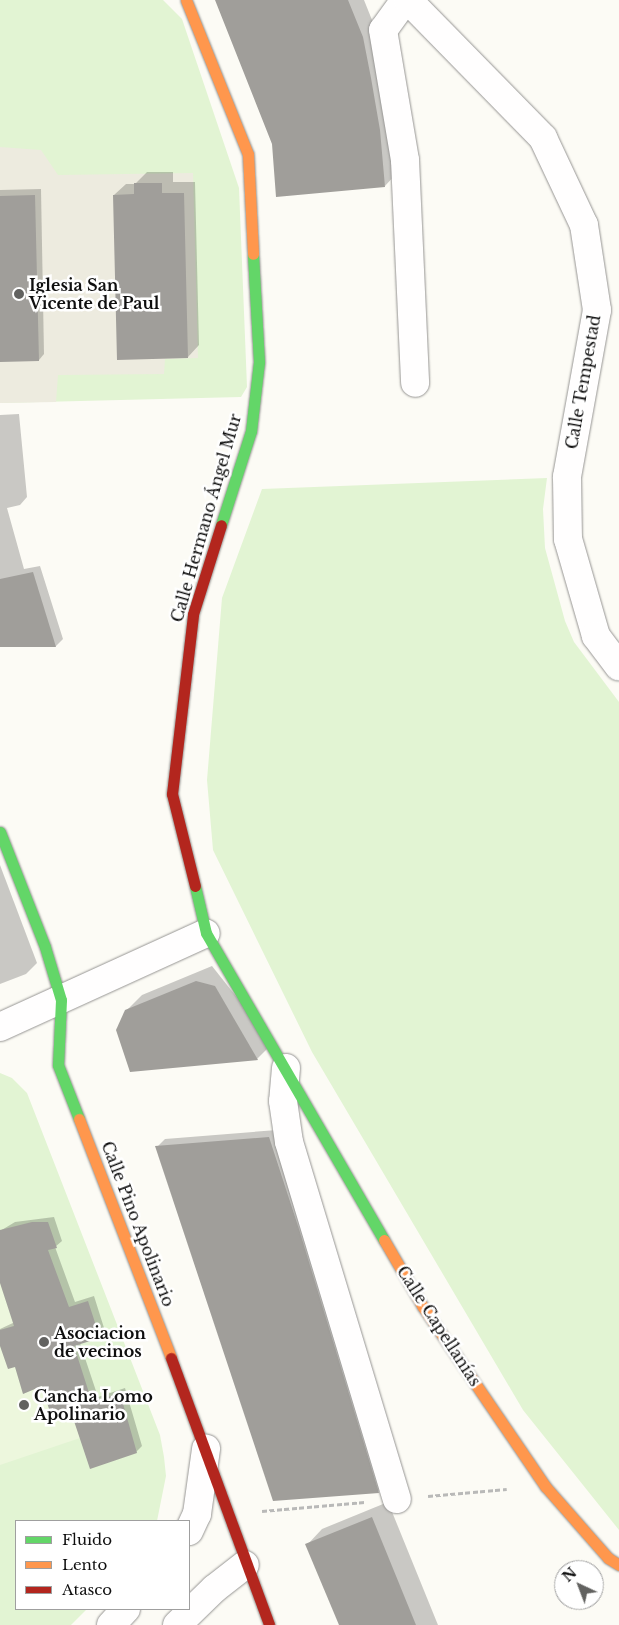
<!DOCTYPE html>
<meta charset="utf-8">
<style>
body{margin:0}
#map{position:relative;width:619px;height:1625px;overflow:hidden;background:#fcfbf5;font-family:"Libre Baskerville",serif}
div>[style]{position:absolute}
.green>*{inset:0;background:#e2f4d3}
.pitch>*{inset:0;background:#edf7dd}
.plaza>*{inset:0;background:#edebdf}
.shadow>*{inset:0;background:#0003}
.building>*{inset:0;background:#a09e9a}
.path>*{height:3px;margin-top:-1.5px;transform-origin:0;background:repeating-linear-gradient(90deg,#b9b9b8 0 5px,transparent 0 7.5px)}
.roads{filter:drop-shadow(0 0 1px #969593) drop-shadow(0 0 1px #969593)}
.street>*{height:28px;margin:-14px;padding:0 14px;transform-origin:14px;border-radius:14px;background:#fffefe}
.fast>*{height:11px;margin:-5.5px;padding:0 5.5px;transform-origin:5.5px;border-radius:5.5px;background:#63d668}
.slow>*{height:11px;margin:-5.5px;padding:0 5.5px;transform-origin:5.5px;border-radius:5.5px;background:#ff974d}
.jam>*{height:11px;margin:-5.5px;padding:0 5.5px;transform-origin:5.5px;border-radius:5.5px;background:#b3261e}
.dots>*{width:14px;height:14px;translate:-50% -50%;box-sizing:border-box;border:2px solid #fff;border-radius:50%}
span{translate:-50% -50%;white-space:nowrap;text-align:center;line-height:1.15;-webkit-text-stroke:5px #fff;paint-order:stroke}
.poi-label{font-size:16px;color:#0f0f0f;font-weight:700}
.left{translate:0 -50%;text-align:left}
.street-label{font-size:16px;color:#0f0f0f}
.legend{position:absolute;left:15px;top:1520px;width:175px;height:90px;box-sizing:border-box;background:#fff;border:1px solid #9f9f9f;margin:0;padding:6px 9px;list-style:none;font-size:15px;color:#0f0f0f}
.legend li{display:flex;align-items:center;gap:10px;height:25px}
.legend b{width:25px;border:1px solid #9f9f9f}
.north{position:absolute;left:554px;top:1560px;width:50px;height:50px;box-sizing:border-box;background:#fff;border:1px solid #9f9f9f;border-radius:50%;rotate:317deg;font-size:14px;font-weight:700;line-height:20px;text-align:center;color:#0f0f0f}
.north::after{content:'';display:block;margin:auto;width:18px;height:22px;background:#626260;clip-path:polygon(50% 0,100% 100%,50% 72%,0 100%)}
</style>
<div id="map">
<div class="green">
<div style="clip-path:polygon(0 0,163px 0,182px 19px,239px 188px,247px 387px,241px 397px,0 403px)"></div>
<div style="clip-path:polygon(547px 478px,543px 509px,545px 548px,565px 621px,574px 642px,619px 702px,619px 1530px,523px 1410px,312px 1052px,213px 850px,207px 780px,222px 598px,262px 489px)"></div>
<div style="clip-path:polygon(0 1073px,12px 1078px,27px 1093px,160px 1435px,164px 1457px,166px 1476px,157px 1521px,16px 1521px,16px 1609px,87px 1609px,71px 1625px,0 1625px)"></div>
</div>
<div class="pitch">
<div style="clip-path:polygon(0 1283px,14px 1326px,0 1330px)"></div>
<div style="clip-path:polygon(0 1346px,8px 1368px,15px 1367px,23px 1394px,42px 1386px,53px 1422px,72px 1415px,80px 1438px,0 1465px)"></div>
</div>
<div class="plaza">
<div style="clip-path:polygon(0 147px,41px 150px,58px 175px,193px 173px,198px 358px,165px 359px,164px 374px,58px 375px,56px 402px,0 403px)"></div>
</div>
<div class="shadow">
<div style="clip-path:polygon(263px 0,364px 0,374px 25px,396px 174px,385px 186px)"></div>
<div style="clip-path:polygon(147px 172px,173px 172px,173px 182px,195px 182px,199px 345px,188px 357px,114px 195px,126px 184px,135px 184px)"></div>
<div style="clip-path:polygon(41px 189px,44px 354px,39px 360px,0 361px,0 190px)"></div>
<div style="clip-path:polygon(19px 414px,27px 497px,20px 505px,7px 508px,24px 569px,40px 566px,63px 639px,56px 646px,0 646px,0 415px)"></div>
<div style="clip-path:polygon(0 865px,37px 963px,26px 974px,0 984px)"></div>
<div style="clip-path:polygon(212px 966px,273px 1043px,257px 1059px,126px 1011px,142px 995px)"></div>
<div style="clip-path:polygon(277px 1130px,386px 1484px,378px 1492px,157px 1147px,165px 1139px)"></div>
<div style="clip-path:polygon(54px 1217px,62px 1241px,55px 1247px,75px 1302px,94px 1296px,105px 1331px,100px 1337px,80px 1343px,98px 1397px,125px 1388px,142px 1446px,136px 1452px,73px 1414px,43px 1385px,15px 1365px,0 1343px,0 1329px,15px 1322px,0 1279px,0 1231px,15px 1222px)"></div>
<div style="clip-path:polygon(388px 1502px,438px 1625px,340px 1625px,307px 1545px,322px 1529px)"></div>
</div>
<div class="building">
<div style="clip-path:polygon(215px 0,348px 0,363px 37px,371px 78px,380px 130px,385px 187px,276px 197px,272px 144px)"></div>
<div style="clip-path:polygon(134px 183px,162px 183px,162px 193px,184px 193px,188px 358px,117px 360px,113px 195px,134px 194px)"></div>
<div style="clip-path:polygon(35px 195px,39px 361px,0 362px,0 196px)"></div>
<div style="clip-path:polygon(33px 572px,56px 647px,0 647px,0 579px)"></div>
<div style="clip-path:polygon(196px 981px,215px 986px,258px 1060px,130px 1072px,116px 1030px,125px 1010px)"></div>
<div style="clip-path:polygon(269px 1137px,299px 1229px,379px 1493px,273px 1501px,155px 1146px)"></div>
<div style="clip-path:polygon(32px 1222px,48px 1222px,57px 1248px,48px 1250px,69px 1307px,88px 1301px,100px 1338px,74px 1346px,92px 1402px,120px 1393px,137px 1453px,90px 1469px,72px 1415px,53px 1422px,42px 1386px,23px 1394px,15px 1367px,8px 1369px,0 1346px,0 1330px,14px 1326px,0 1283px,0 1230px)"></div>
<div style="clip-path:polygon(372px 1517px,416px 1625px,339px 1625px,305px 1544px)"></div>
</div>
<div class="path">
<div style="left:428px;top:1496px;width:79px;rotate:-5.1deg"></div>
<div style="left:262px;top:1511px;width:103px;rotate:-5deg"></div>
</div>
<div class="roads">
<div class="street">
<div style="left:405px;top:0;width:37px;rotate:126deg"></div>
<div style="left:383px;top:30px;width:132px;rotate:80.4deg"></div>
<div style="left:405px;top:160px;width:223px;rotate:87.4deg"></div>
<div style="left:408px;top:0;width:193px;rotate:45.6deg"></div>
<div style="left:543px;top:138px;width:96px;rotate:64.8deg"></div>
<div style="left:584px;top:225px;width:86px;rotate:81.3deg"></div>
<div style="left:597px;top:310px;width:170px;rotate:100.2deg"></div>
<div style="left:567px;top:477px;width:62px;rotate:89.1deg"></div>
<div style="left:568px;top:539px;width:101px;rotate:73.9deg"></div>
<div style="left:596px;top:636px;width:38px;rotate:53deg"></div>
<div style="left:0;top:1027px;width:226px;rotate:-24.5deg"></div>
<div style="left:286px;top:1068px;width:33px;rotate:95deg"></div>
<div style="left:283px;top:1101px;width:41px;rotate:81.7deg"></div>
<div style="left:289px;top:1142px;width:373px;rotate:73.2deg"></div>
<div style="left:189px;top:1531px;width:19px;rotate:-65deg"></div>
<div style="left:197px;top:1514px;width:66px;rotate:-82.1deg"></div>
<div style="left:111px;top:1625px;width:22px;rotate:-47deg"></div>
<div style="left:177px;top:1625px;width:52px;rotate:-44.2deg"></div>
<div style="left:214px;top:1589px;width:39px;rotate:-38deg"></div>
</div>
<div class="fast">
<div style="left:221px;top:525px;width:99px;rotate:-72.3deg"></div>
<div style="left:251px;top:431px;width:69px;rotate:-83.4deg"></div>
<div style="left:259px;top:362px;width:108px;rotate:-93.2deg"></div>
<div style="left:0;top:832px;width:123px;rotate:68.6deg"></div>
<div style="left:45px;top:947px;width:55px;rotate:73.2deg"></div>
<div style="left:61px;top:1000px;width:65px;rotate:92.6deg"></div>
<div style="left:58px;top:1065px;width:58px;rotate:68.7deg"></div>
<div style="left:195px;top:886px;width:48px;rotate:76.8deg"></div>
<div style="left:206px;top:933px;width:355px;rotate:59.9deg"></div>
</div>
<div class="slow">
<div style="left:186px;top:0;width:166px;rotate:68.1deg"></div>
<div style="left:248px;top:154px;width:100px;rotate:87.1deg"></div>
<div style="left:79px;top:1119px;width:256px;rotate:68.9deg"></div>
<div style="left:384px;top:1240px;width:78px;rotate:59.8deg"></div>
<div style="left:423px;top:1307px;width:217px;rotate:55.7deg"></div>
<div style="left:545px;top:1486px;width:96px;rotate:48.8deg"></div>
<div style="left:608px;top:1558px;width:13px;rotate:32deg"></div>
</div>
<div class="jam">
<div style="left:195px;top:886px;width:95px;rotate:-104deg"></div>
<div style="left:172px;top:794px;width:181px;rotate:-83.3deg"></div>
<div style="left:193px;top:614px;width:93px;rotate:-72.5deg"></div>
<div style="left:171px;top:1358px;width:284px;rotate:69.8deg"></div>
</div>
</div>
<div class="dots">
<div style="left:19px;top:294px;background:#626260"></div>
<div style="left:44px;top:1342px;background:#626260"></div>
<div style="left:24px;top:1405px;background:#626260"></div>
</div>
<div class="poi-label">
<span class="left" style="left:29px;top:294px">Iglesia San<br>Vicente de Paul</span>
<span class="left" style="left:54px;top:1342px">Asociacion<br>de vecinos</span>
<span class="left" style="left:34px;top:1405px">Cancha Lomo<br>Apolinario</span>
</div>
<div class="street-label">
<span style="left:583px;top:382px;rotate:-80deg">Calle Tempestad</span>
<span style="left:206px;top:518px;rotate:-74deg">Calle Hermano Ángel Mur</span>
<span style="left:138px;top:1224px;rotate:69deg">Calle Pino Apolinario</span>
<span style="left:439px;top:1326px;rotate:57deg">Calle Capellanías</span>
</div>
<ul class="legend">
<li><b style="height:6px;background:#63d668"></b>Fluido</li>
<li><b style="height:6px;background:#ff974d"></b>Lento</li>
<li><b style="height:6px;background:#b3261e"></b>Atasco</li>
</ul>
<div class="north">N</div>
</div>
